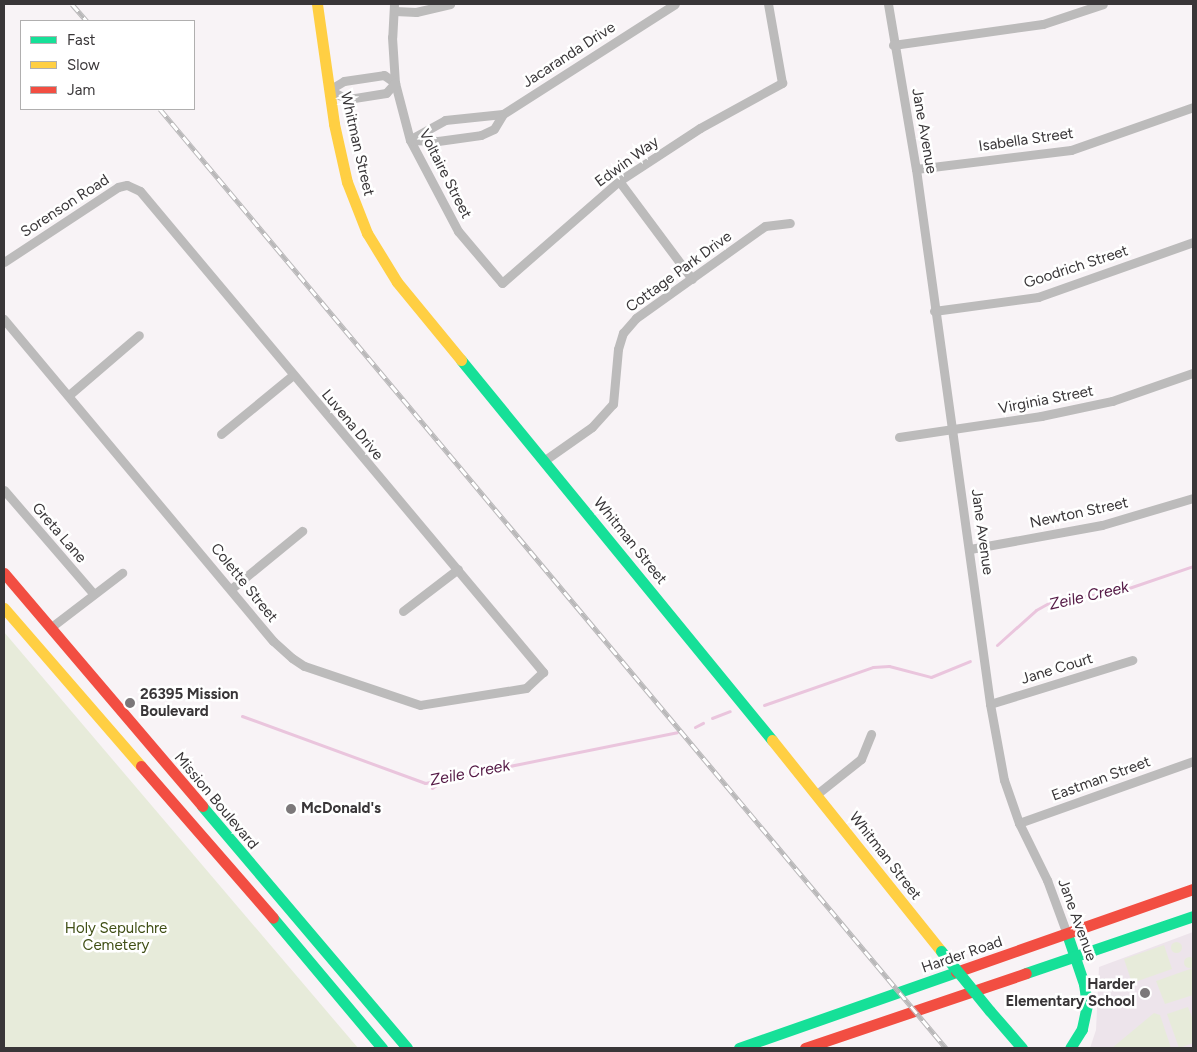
<!DOCTYPE html>
<style>
body{margin:0}
#map{position:relative;width:1197px;height:1052px;overflow:hidden;background:#f8f3f6;font-family:Figtree,sans-serif}
div>[style]{position:absolute}
.built>*{inset:0;background:#ede4eb}
.green>*{inset:0;background:#e7ebda}
.round{border-radius:50%}
.stream>*{height:3px;margin:-1.5px;padding:0 1.5px;transform-origin:1.5px;border-radius:1.5px;background:#eac5dd}
.street>*{height:9px;margin:-4.5px;padding:0 4.5px;transform-origin:4.5px;border-radius:4.5px;background:#bcbbbb}
.fast>*{height:11px;margin:-5.5px;padding:0 5.5px;transform-origin:5.5px;border-radius:5.5px;background:#16e098}
.slow>*{height:11px;margin:-5.5px;padding:0 5.5px;transform-origin:5.5px;border-radius:5.5px;background:#ffcf43}
.jam>*{height:11px;margin:-5.5px;padding:0 5.5px;transform-origin:5.5px;border-radius:5.5px;background:#f24e42}
.rail>*{height:5px;margin-top:-2.5px;transform-origin:0;background:repeating-linear-gradient(90deg,#fff 0 9px,#b9b8b9 0 18px);box-sizing:border-box;border-block:1px solid #b9b8b9}
.fast-bridge>*{height:11px;margin:-5.5px;padding:0 5.5px;transform-origin:5.5px;border-radius:5.5px;background:#16e098}
.dots>*{width:14px;height:14px;translate:-50% -50%;box-sizing:border-box;border:2px solid #fff;border-radius:50%}
span{translate:-50% -50%;white-space:nowrap;text-align:center;line-height:1.15;-webkit-text-stroke:5px #fff;paint-order:stroke}
.street-label{font-size:15px;color:#393638}
.poi-label{font-size:15px;color:#393638;font-weight:700}
.left{translate:0 -50%;text-align:left}
.right{translate:-100% -50%;text-align:right}
.park-label{font-size:15px;color:#404f16}
.water-label{font-size:16px;color:#551a46;font-style:italic}
.frame{position:absolute;inset:0;border:5px solid #393638;pointer-events:none}
.legend{position:absolute;left:20px;top:20px;width:175px;height:90px;box-sizing:border-box;background:#fff;border:1px solid #b0afaf;margin:0;padding:6px 9px;list-style:none;font-size:15px;color:#393638}
.legend li{display:flex;align-items:center;gap:10px;height:25px}
.legend b{width:25px;border:1px solid #b0afaf}
</style>
<div id="map">
<div class="built">
<div style="clip-path:polygon(1193px 932px,1193px 1048px,1090px 1048px,1096px 1030px,1099px 967px)"></div>
</div>
<div class="green">
<div style="clip-path:polygon(4px 632px,358px 1048px,4px 1048px)"></div>
<div class="round" style="left:1170.5px;top:941.5px;width:11px;height:11px"></div>
<div style="clip-path:polygon(1164px 945px,1172px 969px,1132px 983px,1124px 959px)"></div>
<div class="round" style="left:1183.5px;top:956.5px;width:11px;height:11px"></div>
<div style="clip-path:polygon(1193px 968px,1193px 995px,1165px 1004px,1156px 981px)"></div>
<div style="clip-path:polygon(1188px 1007px,1193px 1020px,1193px 1043px,1179px 1048px,1167px 1014px)"></div>
<div style="clip-path:polygon(1154px 1013px,1160px 1015px,1171px 1048px,1112px 1048px)"></div>
</div>
<div class="stream">
<div style="left:997px;top:645px;width:52px;rotate:-41.9deg"></div>
<div style="left:1036px;top:610px;width:18px;rotate:-29deg"></div>
<div style="left:1052px;top:601px;width:69px;rotate:-8.4deg"></div>
<div style="left:1120px;top:591px;width:77px;rotate:-18.9deg"></div>
<div style="left:764px;top:705px;width:115px;rotate:-19.2deg"></div>
<div style="left:873px;top:667px;width:16px;rotate:-4deg"></div>
<div style="left:889px;top:666px;width:43px;rotate:14.7deg"></div>
<div style="left:931px;top:677px;width:42px;rotate:-22.3deg"></div>
<div style="left:242px;top:716px;width:195px;rotate:20.1deg"></div>
<div style="left:425px;top:783px;width:257px;rotate:-11.4deg"></div>
<div style="left:712px;top:718px;width:19px;rotate:-21deg"></div>
<div style="left:695px;top:727px;width:9px;rotate:-27deg"></div>
<div style="left:432px;top:788px;width:9px;rotate:-36deg"></div>
</div>
<div class="street">
<div style="left:394px;top:4px;width:33px;rotate:93deg"></div>
<div style="left:392px;top:37px;width:46px;rotate:86.3deg"></div>
<div style="left:395px;top:83px;width:59px;rotate:75.3deg"></div>
<div style="left:410px;top:140px;width:103px;rotate:62.2deg"></div>
<div style="left:458px;top:231px;width:68px;rotate:49.8deg"></div>
<div style="left:502px;top:283px;width:155px;rotate:-41.1deg"></div>
<div style="left:619px;top:181px;width:97px;rotate:-33.2deg"></div>
<div style="left:700px;top:128px;width:94px;rotate:-28.8deg"></div>
<div style="left:782px;top:83px;width:80px;rotate:-100deg"></div>
<div style="left:888px;top:4px;width:167px;rotate:80.4deg"></div>
<div style="left:916px;top:169px;width:540px;rotate:82.12deg"></div>
<div style="left:990px;top:704px;width:77px;rotate:79.6deg"></div>
<div style="left:1004px;top:780px;width:46px;rotate:70.8deg"></div>
<div style="left:1019px;top:823px;width:64px;rotate:63.8deg"></div>
<div style="left:1047px;top:880px;width:58px;rotate:69.7deg"></div>
<div style="left:395px;top:11px;width:21px;rotate:3deg"></div>
<div style="left:416px;top:12px;width:35px;rotate:-13deg"></div>
<div style="left:893px;top:45px;width:151px;rotate:-8deg"></div>
<div style="left:1043px;top:24px;width:63px;rotate:-18.4deg"></div>
<div style="left:384px;top:75px;width:14px;rotate:36deg"></div>
<div style="left:395px;top:83px;width:13px;rotate:132deg"></div>
<div style="left:386px;top:93px;width:39px;rotate:171deg"></div>
<div style="left:347px;top:99px;width:20px;rotate:-153deg"></div>
<div style="left:329px;top:90px;width:17px;rotate:-31deg"></div>
<div style="left:344px;top:81px;width:40px;rotate:-8.5deg"></div>
<div style="left:411px;top:139px;width:39px;rotate:-29deg"></div>
<div style="left:445px;top:120px;width:58px;rotate:-5.9deg"></div>
<div style="left:410px;top:140px;width:28px;rotate:2deg"></div>
<div style="left:438px;top:141px;width:43px;rotate:-7.9deg"></div>
<div style="left:481px;top:135px;width:14px;rotate:-25deg"></div>
<div style="left:494px;top:129px;width:17px;rotate:-59deg"></div>
<div style="left:503px;top:114px;width:204px;rotate:-32.6deg"></div>
<div style="left:916px;top:169px;width:156px;rotate:-7deg"></div>
<div style="left:1071px;top:150px;width:129px;rotate:-19.4deg"></div>
<div style="left:619px;top:181px;width:122px;rotate:53.3deg"></div>
<div style="left:4px;top:262px;width:136px;rotate:-33.3deg"></div>
<div style="left:118px;top:187px;width:9px;rotate:-13deg"></div>
<div style="left:127px;top:185px;width:14px;rotate:25deg"></div>
<div style="left:140px;top:191px;width:628px;rotate:50.04deg"></div>
<div style="left:543px;top:672px;width:23px;rotate:137deg"></div>
<div style="left:526px;top:688px;width:107px;rotate:170.9deg"></div>
<div style="left:420px;top:705px;width:122px;rotate:-161.4deg"></div>
<div style="left:304px;top:666px;width:14px;rotate:-146deg"></div>
<div style="left:292px;top:658px;width:25px;rotate:-138deg"></div>
<div style="left:273px;top:641px;width:420px;rotate:-129.9deg"></div>
<div style="left:934px;top:311px;width:105px;rotate:-7.7deg"></div>
<div style="left:1038px;top:297px;width:164px;rotate:-19.5deg"></div>
<div style="left:69px;top:395px;width:92px;rotate:-40.6deg"></div>
<div style="left:221px;top:434px;width:93px;rotate:-39.3deg"></div>
<div style="left:899px;top:437px;width:144px;rotate:-8.4deg"></div>
<div style="left:1041px;top:416px;width:73px;rotate:-11.9deg"></div>
<div style="left:1112px;top:401px;width:86px;rotate:-19.1deg"></div>
<div style="left:545px;top:460px;width:57px;rotate:-35.1deg"></div>
<div style="left:592px;top:427px;width:31px;rotate:-48deg"></div>
<div style="left:613px;top:404px;width:55px;rotate:-84.8deg"></div>
<div style="left:618px;top:349px;width:17px;rotate:-73deg"></div>
<div style="left:623px;top:333px;width:20px;rotate:-49deg"></div>
<div style="left:636px;top:318px;width:158px;rotate:-35.5deg"></div>
<div style="left:765px;top:226px;width:25px;rotate:-7deg"></div>
<div style="left:4px;top:490px;width:136px;rotate:49.2deg"></div>
<div style="left:970px;top:549px;width:134px;rotate:-10.3deg"></div>
<div style="left:1102px;top:525px;width:95px;rotate:-16.5deg"></div>
<div style="left:231px;top:589px;width:92px;rotate:-39.2deg"></div>
<div style="left:403px;top:611px;width:69px;rotate:-37.4deg"></div>
<div style="left:50px;top:628px;width:91px;rotate:-37.4deg"></div>
<div style="left:990px;top:704px;width:149px;rotate:-17.2deg"></div>
<div style="left:817px;top:794px;width:56px;rotate:-38.5deg"></div>
<div style="left:861px;top:759px;width:27px;rotate:-68deg"></div>
<div style="left:1019px;top:823px;width:185px;rotate:-19.6deg"></div>
</div>
<div class="fast">
<div style="left:461px;top:360px;width:491px;rotate:50.7deg"></div>
<div style="left:202px;top:806px;width:317px;rotate:49.7deg"></div>
<div style="left:273px;top:918px;width:170px;rotate:50deg"></div>
<div style="left:1067px;top:934px;width:53px;rotate:71.2deg"></div>
<div style="left:1084px;top:984px;width:21px;rotate:82deg"></div>
<div style="left:1087px;top:1005px;width:25px;rotate:102deg"></div>
<div style="left:1082px;top:1029px;width:22px;rotate:122deg"></div>
<div style="left:1026px;top:973px;width:176px;rotate:-18.8deg"></div>
<div style="left:990px;top:1011px;width:49px;rotate:49.1deg"></div>
<div style="left:739px;top:1048px;width:230px;rotate:-19.3deg"></div>
</div>
<div class="slow">
<div style="left:317px;top:4px;width:121px;rotate:81.9deg"></div>
<div style="left:334px;top:124px;width:59px;rotate:77.4deg"></div>
<div style="left:347px;top:182px;width:55px;rotate:68.6deg"></div>
<div style="left:367px;top:233px;width:57px;rotate:58.5deg"></div>
<div style="left:397px;top:282px;width:101px;rotate:50.6deg"></div>
<div style="left:4px;top:608px;width:209px;rotate:49.1deg"></div>
<div style="left:772px;top:740px;width:270px;rotate:51.3deg"></div>
</div>
<div class="jam">
<div style="left:4px;top:573px;width:306px;rotate:49.6deg"></div>
<div style="left:141px;top:766px;width:201px;rotate:49deg"></div>
<div style="left:956px;top:972px;width:251px;rotate:-19.3deg"></div>
<div style="left:805px;top:1048px;width:233px;rotate:-18.7deg"></div>
</div>
<div class="rail">
<div style="left:72px;top:4px;width:23px;rotate:49deg"></div>
<div style="left:160px;top:109px;width:1225px;rotate:50.07deg"></div>
</div>
<div class="fast-bridge">
<div style="left:941px;top:951px;width:77px;rotate:50.8deg"></div>
</div>
<div class="dots">
<div style="left:130px;top:703px;background:#7c787a"></div>
<div style="left:291px;top:809px;background:#7c787a"></div>
<div style="left:1145px;top:993px;background:#7c787a"></div>
</div>
<div class="street-label">
<span style="left:569px;top:55px;rotate:-33deg">Jacaranda Drive</span>
<span style="left:924px;top:131px;rotate:80deg">Jane Avenue</span>
<span style="left:1026px;top:140px;rotate:-8deg">Isabella Street</span>
<span style="left:357px;top:144px;rotate:77deg">Whitman Street</span>
<span style="left:627px;top:162px;rotate:-36deg">Edwin Way</span>
<span style="left:445px;top:174px;rotate:63deg">Voltaire Street</span>
<span style="left:65px;top:206px;rotate:-33deg">Sorenson Road</span>
<span style="left:1076px;top:267px;rotate:-18deg">Goodrich Street</span>
<span style="left:679px;top:272px;rotate:-36deg">Cottage Park Drive</span>
<span style="left:1046px;top:400px;rotate:-11deg">Virginia Street</span>
<span style="left:352px;top:425px;rotate:50deg">Luvena Drive</span>
<span style="left:1079px;top:513px;rotate:-12deg">Newton Street</span>
<span style="left:982px;top:532px;rotate:82deg">Jane Avenue</span>
<span style="left:59px;top:533px;rotate:49deg">Greta Lane</span>
<span style="left:630px;top:541px;rotate:51deg">Whitman Street</span>
<span style="left:244px;top:583px;rotate:51deg">Colette Street</span>
<span style="left:1057px;top:669px;rotate:-17deg">Jane Court</span>
<span style="left:1101px;top:779px;rotate:-20deg">Eastman Street</span>
<span style="left:216px;top:801px;rotate:50deg">Mission Boulevard</span>
<span style="left:885px;top:856px;rotate:52deg">Whitman Street</span>
<span style="left:1077px;top:920px;rotate:70deg">Jane Avenue</span>
<span style="left:962px;top:955px;rotate:-19deg">Harder Road</span>
</div>
<div class="poi-label">
<span class="left" style="left:140px;top:703px">26395 Mission<br>Boulevard</span>
<span class="left" style="left:301px;top:809px">McDonald's</span>
<span class="right" style="left:1135px;top:993px">Harder<br>Elementary School</span>
</div>
<div class="park-label">
<span style="left:116px;top:937px">Holy Sepulchre<br>Cemetery</span>
</div>
<div class="water-label">
<span style="left:1089px;top:596px;rotate:-13deg">Zeile Creek</span>
<span style="left:470px;top:773px;rotate:-11deg">Zeile Creek</span>
</div>
<div class="frame"></div>
<ul class="legend">
<li><b style="height:6px;background:#16e098"></b>Fast</li>
<li><b style="height:6px;background:#ffcf43"></b>Slow</li>
<li><b style="height:6px;background:#f24e42"></b>Jam</li>
</ul>
</div>
